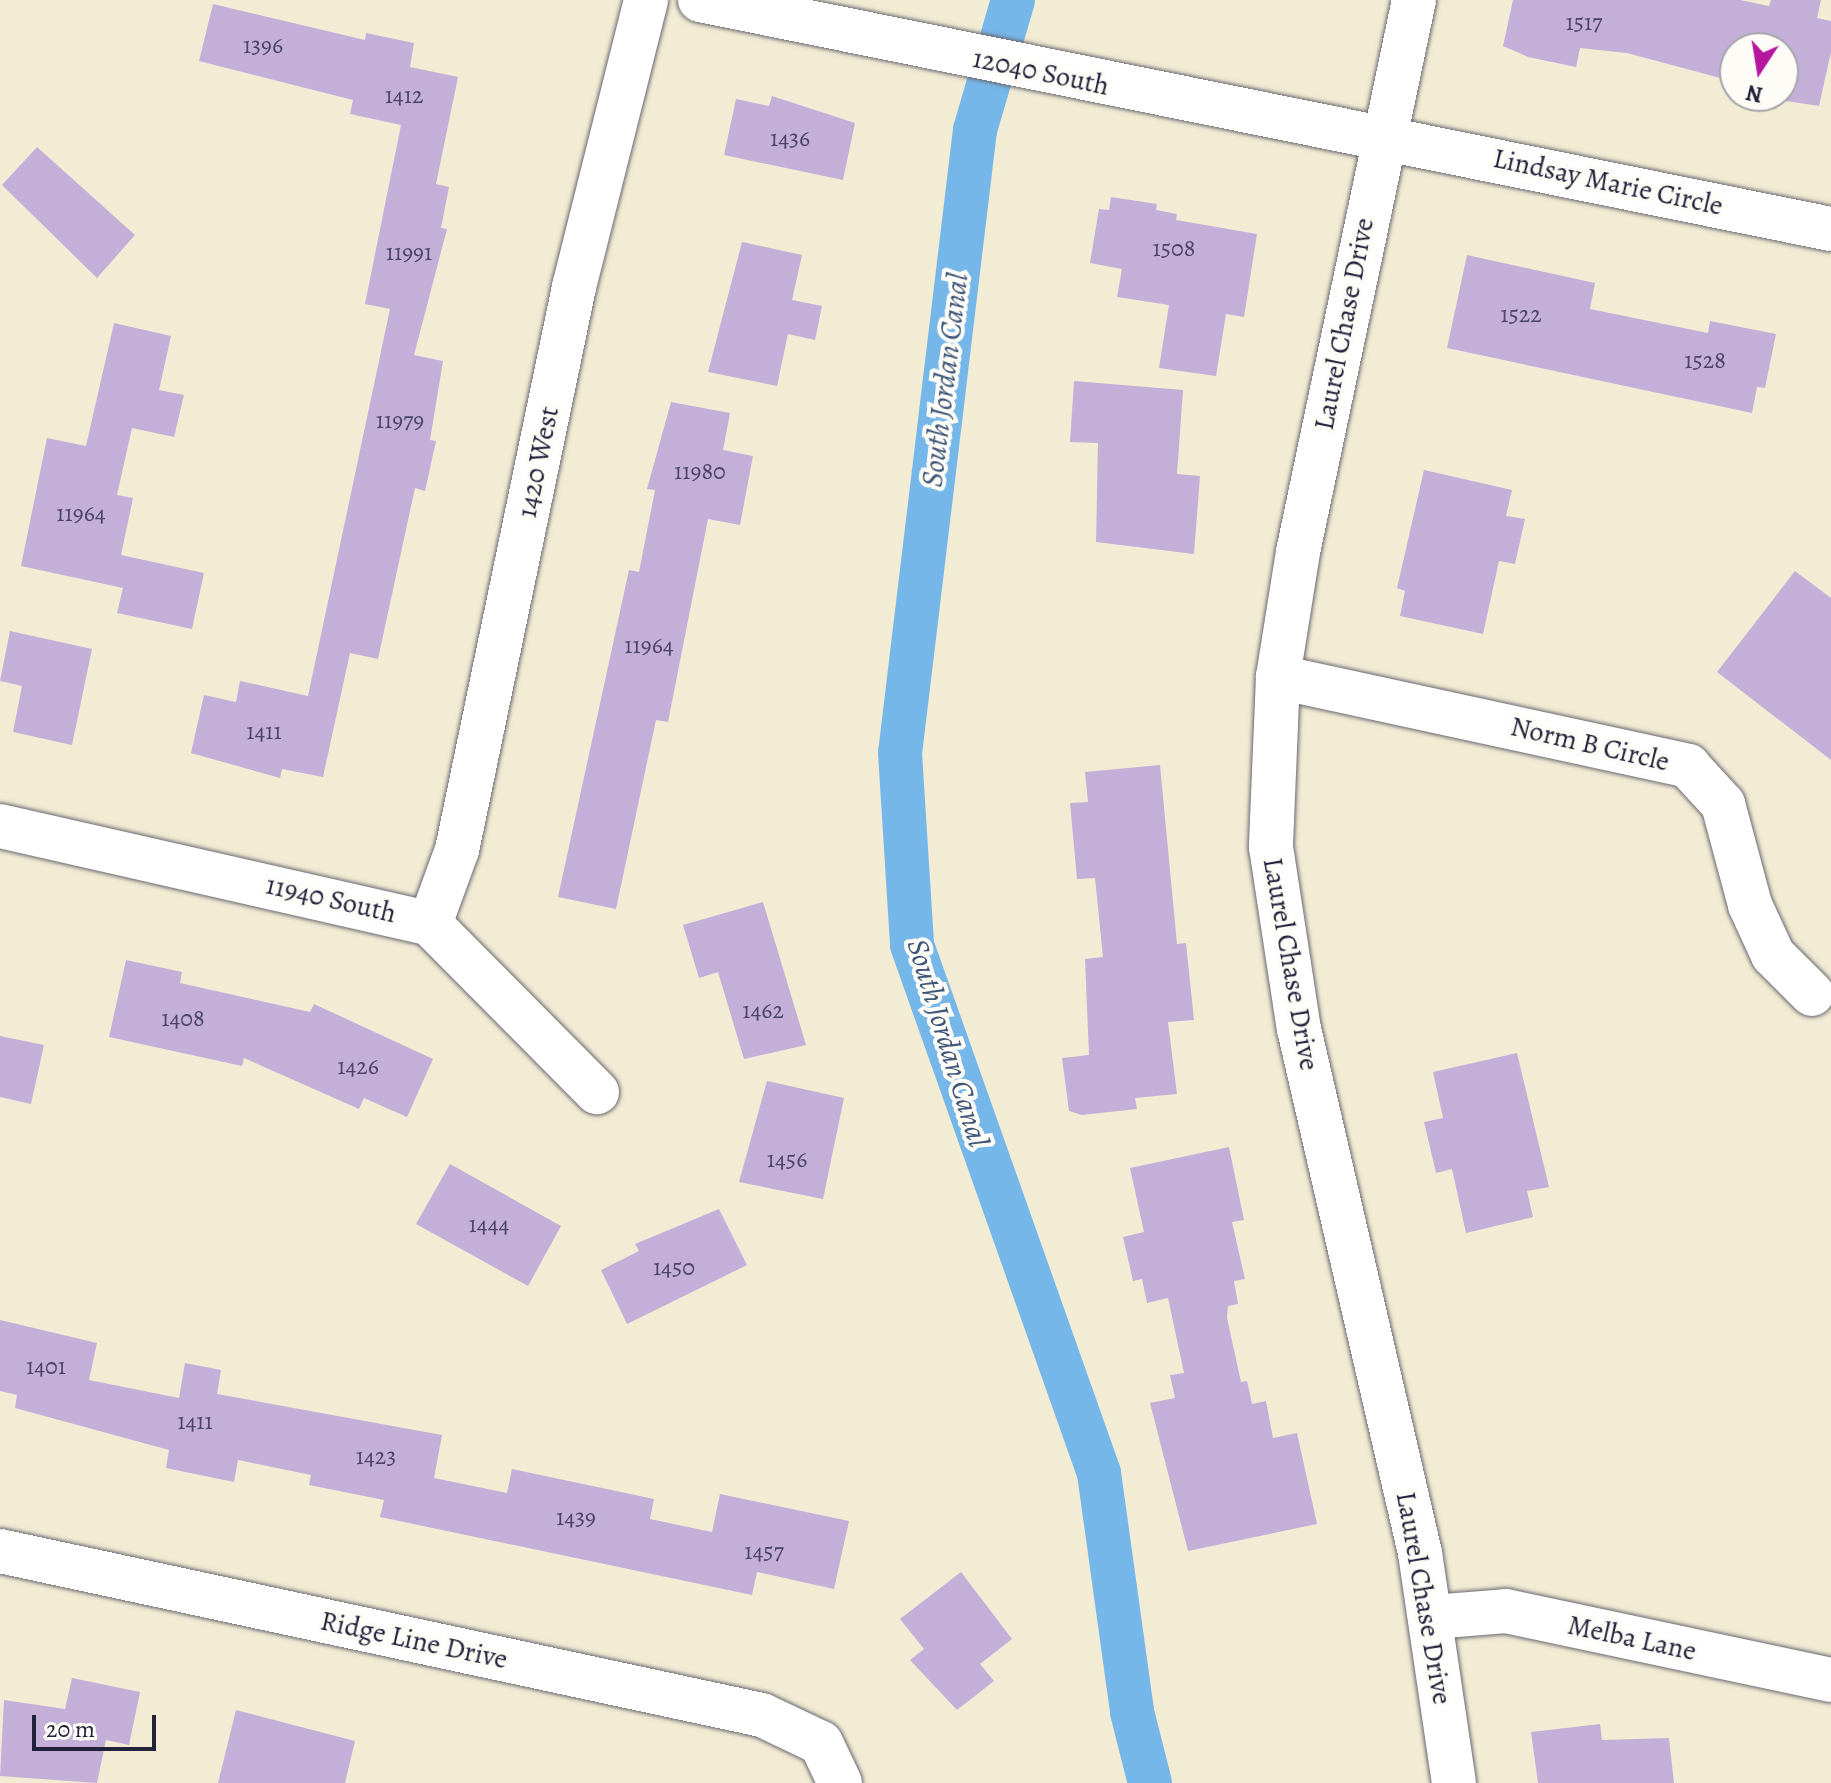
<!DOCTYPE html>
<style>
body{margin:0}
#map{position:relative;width:1831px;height:1783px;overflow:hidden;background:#f3ecd5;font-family:Alegreya,serif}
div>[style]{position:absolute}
.canal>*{height:44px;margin:-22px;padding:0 22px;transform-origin:22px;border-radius:22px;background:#76b7ea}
.building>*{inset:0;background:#c4afd9}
.roads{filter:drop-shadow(0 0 2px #6b6971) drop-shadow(0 0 2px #6b6971)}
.minor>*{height:44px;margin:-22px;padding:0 22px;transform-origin:22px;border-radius:22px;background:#fff}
span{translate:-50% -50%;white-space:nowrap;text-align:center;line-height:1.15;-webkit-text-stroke:8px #fdfcf7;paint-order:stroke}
.number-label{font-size:24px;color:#4a4562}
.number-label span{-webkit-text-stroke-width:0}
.street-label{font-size:28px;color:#22223b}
.water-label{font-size:30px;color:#3f5678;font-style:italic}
.north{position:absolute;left:1719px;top:32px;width:80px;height:80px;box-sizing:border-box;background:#fdfcf7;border:2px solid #a5a5ac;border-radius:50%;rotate:192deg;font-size:22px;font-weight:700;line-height:32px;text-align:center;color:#22223b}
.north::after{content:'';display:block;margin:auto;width:28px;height:36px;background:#b5179e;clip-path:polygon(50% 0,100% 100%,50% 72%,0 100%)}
.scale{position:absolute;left:32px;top:1715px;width:124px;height:36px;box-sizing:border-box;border:4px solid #22223b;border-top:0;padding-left:10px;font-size:24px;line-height:28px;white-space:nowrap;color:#22223b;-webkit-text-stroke:6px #fdfcf7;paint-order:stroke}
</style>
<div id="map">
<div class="canal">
<div style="left:1013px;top:0;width:135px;rotate:106.3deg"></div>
<div style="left:975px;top:130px;width:627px;rotate:96.86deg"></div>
<div style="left:900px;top:753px;width:192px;rotate:86.4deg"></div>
<div style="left:912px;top:945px;width:560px;rotate:70.5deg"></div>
<div style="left:1099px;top:1473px;width:241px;rotate:82.1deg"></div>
<div style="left:1132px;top:1712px;width:73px;rotate:75.8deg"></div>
</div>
<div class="building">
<div style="clip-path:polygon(1513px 0,1740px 0,1769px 6px,1771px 0,1821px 0,1817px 18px,1831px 21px,1831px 52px,1819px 106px,1753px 96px,1783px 96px,1783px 48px,1735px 48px,1735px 82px,1627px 53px,1580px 48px,1576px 67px,1528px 57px,1503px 46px)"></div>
<div style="clip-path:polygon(213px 4px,365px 40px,366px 33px,414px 43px,410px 67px,458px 77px,436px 184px,449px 187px,441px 228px,447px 229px,414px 355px,443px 361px,430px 440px,436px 441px,425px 491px,415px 488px,378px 659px,350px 653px,323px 777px,282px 769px,280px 778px,191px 753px,204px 695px,236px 702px,240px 681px,308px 696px,390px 309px,365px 304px,401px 125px,350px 114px,353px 100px,199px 61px)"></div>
<div style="clip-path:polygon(772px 96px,855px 123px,843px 180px,724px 155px,736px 99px,769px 106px)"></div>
<div style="clip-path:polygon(37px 147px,135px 235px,97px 278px,2px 185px)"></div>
<div style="clip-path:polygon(1111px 197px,1157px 204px,1156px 210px,1177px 214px,1176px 220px,1257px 234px,1244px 317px,1226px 314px,1216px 376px,1159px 368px,1169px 305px,1117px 297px,1122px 269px,1090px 263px,1099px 209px,1109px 210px)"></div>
<div style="clip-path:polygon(742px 242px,802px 255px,792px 300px,822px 306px,815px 340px,788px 334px,777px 386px,708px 372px)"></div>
<div style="clip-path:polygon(1467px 255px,1595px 283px,1590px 309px,1708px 333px,1710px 321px,1776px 334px,1765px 388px,1757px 387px,1752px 413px,1447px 348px)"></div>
<div style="clip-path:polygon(114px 323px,171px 336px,159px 390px,184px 395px,174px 437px,132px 428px,117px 495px,133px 498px,121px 555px,204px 573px,192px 629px,117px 613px,123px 588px,21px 566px,47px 438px,86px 446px)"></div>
<div style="clip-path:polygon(1074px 381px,1183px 390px,1177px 474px,1200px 476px,1194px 554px,1096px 542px,1098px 443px,1070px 442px)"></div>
<div style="clip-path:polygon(671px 402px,730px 413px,723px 450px,753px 456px,740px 525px,708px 519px,668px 722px,656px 720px,616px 909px,558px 897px,629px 570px,639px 572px,655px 490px,647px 489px)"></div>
<div style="clip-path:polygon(1424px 470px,1512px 490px,1506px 516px,1525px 519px,1515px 564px,1499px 561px,1483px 634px,1400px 616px,1405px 591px,1397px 588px)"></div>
<div style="clip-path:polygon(1795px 571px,1831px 598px,1831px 760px,1717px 672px)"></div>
<div style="clip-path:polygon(10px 631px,92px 649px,72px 745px,13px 732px,22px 686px,0 681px)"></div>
<div style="clip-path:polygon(1160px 765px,1177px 944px,1186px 943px,1194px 1020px,1168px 1022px,1177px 1094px,1135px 1098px,1137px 1109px,1082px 1115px,1069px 1111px,1062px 1058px,1089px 1055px,1085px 959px,1103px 957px,1095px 878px,1077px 879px,1070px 803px,1088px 802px,1085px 772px)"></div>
<div style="clip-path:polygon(763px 902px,806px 1045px,744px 1059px,718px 972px,699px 978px,683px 925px)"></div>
<div style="clip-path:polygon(126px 960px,182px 972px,180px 983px,310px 1012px,314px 1004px,433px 1059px,407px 1117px,364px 1098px,359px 1109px,244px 1058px,242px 1066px,109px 1037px)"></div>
<div style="clip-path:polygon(0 1036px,44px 1045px,31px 1104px,0 1097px)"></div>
<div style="clip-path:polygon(1517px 1053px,1549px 1187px,1527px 1191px,1533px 1217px,1466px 1233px,1452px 1169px,1436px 1173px,1424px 1122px,1443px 1118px,1433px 1072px)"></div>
<div style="clip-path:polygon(767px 1081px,844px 1098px,823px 1199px,739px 1182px)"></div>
<div style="clip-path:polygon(1229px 1147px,1244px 1220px,1232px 1222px,1245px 1279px,1234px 1281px,1238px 1304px,1228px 1306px,1227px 1318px,1241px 1382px,1247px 1381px,1252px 1404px,1266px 1401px,1273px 1438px,1297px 1433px,1317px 1524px,1188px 1551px,1150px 1403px,1175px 1398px,1170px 1375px,1184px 1373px,1168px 1298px,1147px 1303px,1142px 1279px,1133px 1281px,1123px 1237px,1144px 1232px,1130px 1168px)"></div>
<div style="clip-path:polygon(450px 1164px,561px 1226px,528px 1286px,416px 1224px)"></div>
<div style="clip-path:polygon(719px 1209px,747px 1265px,627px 1324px,601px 1270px,639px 1251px,635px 1244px)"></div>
<div style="clip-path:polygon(0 1320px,97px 1343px,89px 1380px,179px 1398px,185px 1363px,221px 1370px,217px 1394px,442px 1435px,434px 1478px,507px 1493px,512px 1469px,654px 1499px,650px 1519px,712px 1532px,720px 1494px,849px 1521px,834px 1589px,757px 1572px,752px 1595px,380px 1517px,384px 1500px,309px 1485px,311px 1475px,238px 1460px,234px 1482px,166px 1468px,169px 1450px,15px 1408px,17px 1395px,0 1391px)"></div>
<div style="clip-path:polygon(961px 1572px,1012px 1639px,980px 1664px,994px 1681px,957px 1710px,910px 1660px,924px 1649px,900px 1619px)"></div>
<div style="clip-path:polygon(72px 1678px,140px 1692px,129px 1745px,106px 1740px,97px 1783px,0 1776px,4px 1700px,65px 1709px)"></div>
<div style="clip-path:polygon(236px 1710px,355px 1741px,345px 1783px,218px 1783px)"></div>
<div style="clip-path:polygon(1600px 1724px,1602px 1740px,1669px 1738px,1674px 1783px,1538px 1783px,1531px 1732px)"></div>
</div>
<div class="roads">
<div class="minor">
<div style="left:700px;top:0;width:1154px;rotate:11.45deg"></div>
<div style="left:1414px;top:0;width:564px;rotate:101.87deg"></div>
<div style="left:1298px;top:552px;width:127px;rotate:99.1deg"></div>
<div style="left:1278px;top:677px;width:170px;rotate:92.4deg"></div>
<div style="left:1271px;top:847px;width:184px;rotate:81.3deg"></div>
<div style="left:1299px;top:1029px;width:538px;rotate:77deg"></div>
<div style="left:1420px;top:1553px;width:232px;rotate:81.6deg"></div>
<div style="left:1278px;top:677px;width:420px;rotate:12.2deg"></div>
<div style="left:1688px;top:766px;width:52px;rotate:47.4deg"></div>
<div style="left:1723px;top:804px;width:105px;rotate:75deg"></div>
<div style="left:1750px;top:905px;width:55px;rotate:65.3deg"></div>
<div style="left:1773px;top:955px;width:55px;rotate:45deg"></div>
<div style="left:0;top:826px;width:441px;rotate:12.8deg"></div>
<div style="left:430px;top:924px;width:237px;rotate:45.2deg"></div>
<div style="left:430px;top:924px;width:79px;rotate:-70deg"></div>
<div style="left:457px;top:850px;width:575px;rotate:-78.26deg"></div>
<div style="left:574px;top:287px;width:296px;rotate:-75.9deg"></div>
<div style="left:0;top:1551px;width:779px;rotate:12.15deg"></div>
<div style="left:762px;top:1715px;width:65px;rotate:25.4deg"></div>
<div style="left:821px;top:1743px;width:44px;rotate:64.6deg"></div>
<div style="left:1432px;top:1617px;width:74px;rotate:-4.6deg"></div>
<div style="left:1506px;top:1611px;width:332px;rotate:12deg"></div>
</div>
</div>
<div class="number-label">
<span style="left:1584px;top:23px">1517</span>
<span style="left:263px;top:46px">1396</span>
<span style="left:404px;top:96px">1412</span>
<span style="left:790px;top:139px">1436</span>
<span style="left:1174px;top:249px">1508</span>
<span style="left:409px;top:253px">11991</span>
<span style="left:1521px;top:315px">1522</span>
<span style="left:1705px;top:361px">1528</span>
<span style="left:400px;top:421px">11979</span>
<span style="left:700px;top:472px">11980</span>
<span style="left:81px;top:514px">11964</span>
<span style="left:649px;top:646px">11964</span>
<span style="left:264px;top:732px">1411</span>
<span style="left:763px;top:1011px">1462</span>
<span style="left:183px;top:1019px">1408</span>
<span style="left:358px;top:1067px">1426</span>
<span style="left:787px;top:1160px">1456</span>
<span style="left:489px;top:1225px">1444</span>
<span style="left:674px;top:1268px">1450</span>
<span style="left:46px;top:1367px">1401</span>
<span style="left:195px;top:1422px">1411</span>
<span style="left:376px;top:1457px">1423</span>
<span style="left:576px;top:1518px">1439</span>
<span style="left:764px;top:1552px">1457</span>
</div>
<div class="street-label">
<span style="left:1041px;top:72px;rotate:12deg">12040 South</span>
<span style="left:1608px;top:182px;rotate:12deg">Lindsay Marie Circle</span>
<span style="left:1344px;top:324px;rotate:-79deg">Laurel Chase Drive</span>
<span style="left:538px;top:462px;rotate:-78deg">1420 West</span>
<span style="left:1590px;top:744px;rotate:13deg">Norm B Circle</span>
<span style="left:331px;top:899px;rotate:13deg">11940 South</span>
<span style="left:1291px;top:964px;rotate:80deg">Laurel Chase Drive</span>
<span style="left:1424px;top:1598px;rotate:80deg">Laurel Chase Drive</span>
<span style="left:1632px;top:1638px;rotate:12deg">Melba Lane</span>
<span style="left:414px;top:1640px;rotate:12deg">Ridge Line Drive</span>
</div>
<div class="water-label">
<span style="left:945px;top:380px;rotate:-83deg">South Jordan Canal</span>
<span style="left:948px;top:1043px;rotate:73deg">South Jordan Canal</span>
</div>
<div class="north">N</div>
<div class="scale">20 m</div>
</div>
